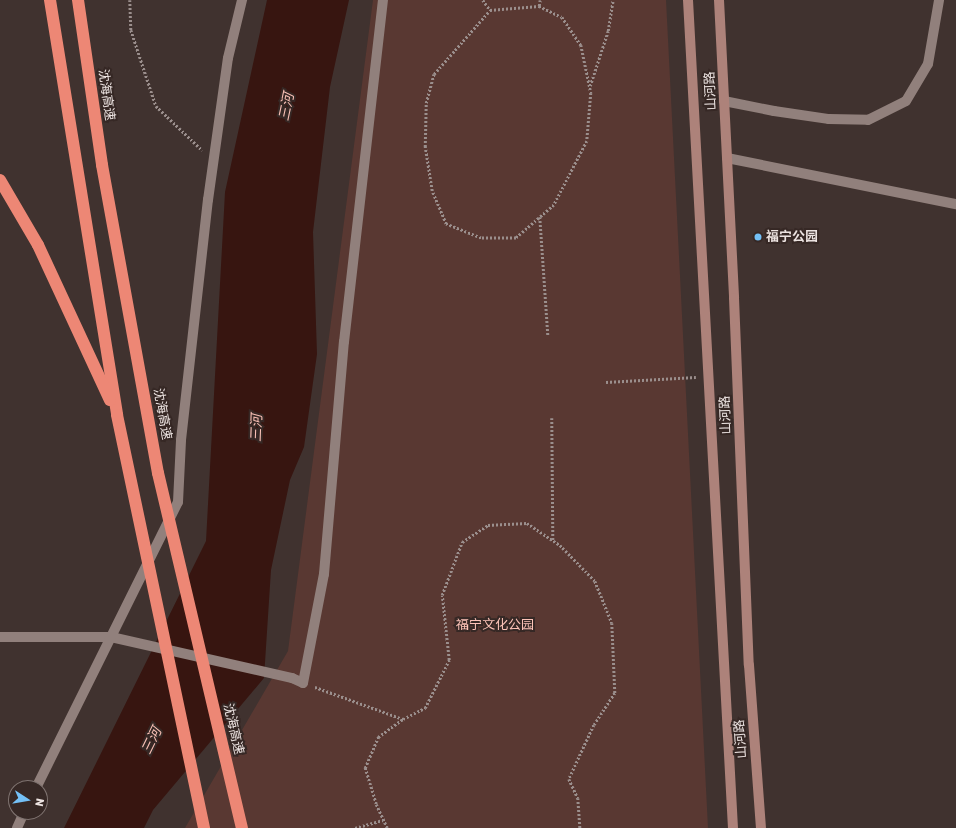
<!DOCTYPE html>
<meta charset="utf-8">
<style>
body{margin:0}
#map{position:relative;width:956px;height:828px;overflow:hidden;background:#40322f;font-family:Rubik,"Noto Sans SC",sans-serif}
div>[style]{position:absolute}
.green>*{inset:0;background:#593832}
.water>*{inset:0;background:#371510}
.path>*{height:2.5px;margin-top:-1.25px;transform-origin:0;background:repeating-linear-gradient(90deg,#9b8f8d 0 2px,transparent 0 4px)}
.lane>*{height:10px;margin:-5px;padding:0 5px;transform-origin:5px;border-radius:5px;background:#91807c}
.street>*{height:10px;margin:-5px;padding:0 5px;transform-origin:5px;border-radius:5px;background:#91807c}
.secondary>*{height:10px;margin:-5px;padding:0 5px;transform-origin:5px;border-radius:5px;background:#ad827a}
.highway>*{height:12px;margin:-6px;padding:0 6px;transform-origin:6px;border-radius:6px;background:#ed8775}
.dots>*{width:11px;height:11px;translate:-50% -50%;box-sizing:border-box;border:2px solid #362825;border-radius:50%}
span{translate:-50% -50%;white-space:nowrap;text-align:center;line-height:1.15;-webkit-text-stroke:4px #362825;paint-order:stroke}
.street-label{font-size:13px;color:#ece3e1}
.poi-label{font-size:13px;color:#ece3e1;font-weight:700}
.left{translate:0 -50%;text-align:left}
.park-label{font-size:13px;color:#fdc3b8}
.water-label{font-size:14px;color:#fbc2b7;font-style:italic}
.north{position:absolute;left:8px;top:780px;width:40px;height:40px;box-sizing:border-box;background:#362825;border:1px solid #7f7370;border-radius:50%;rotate:102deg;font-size:11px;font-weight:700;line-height:16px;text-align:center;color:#ece3e1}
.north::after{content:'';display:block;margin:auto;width:14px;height:18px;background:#74c0f6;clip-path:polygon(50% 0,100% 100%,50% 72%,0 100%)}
</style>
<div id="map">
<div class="green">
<div style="clip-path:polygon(373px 0,666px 0,708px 828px,185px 828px,288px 651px)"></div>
</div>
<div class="water">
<div style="clip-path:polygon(267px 0,349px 0,330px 87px,313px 232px,317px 354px,304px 447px,290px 480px,271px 570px,264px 678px,153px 810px,144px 828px,64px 828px,206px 541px,225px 192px)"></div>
</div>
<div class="path">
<div style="left:130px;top:0;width:30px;rotate:88deg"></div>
<div style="left:131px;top:30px;width:80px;rotate:71.8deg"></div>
<div style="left:156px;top:106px;width:64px;rotate:43.7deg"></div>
<div style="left:483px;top:0;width:12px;rotate:55deg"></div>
<div style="left:539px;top:6px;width:25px;rotate:26deg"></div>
<div style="left:562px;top:17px;width:34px;rotate:56deg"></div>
<div style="left:581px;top:45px;width:49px;rotate:78.2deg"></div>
<div style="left:591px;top:93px;width:48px;rotate:94.8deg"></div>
<div style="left:587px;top:141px;width:72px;rotate:117.3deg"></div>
<div style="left:554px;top:205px;width:50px;rotate:139deg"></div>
<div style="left:516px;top:238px;width:35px;rotate:180deg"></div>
<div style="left:481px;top:238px;width:38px;rotate:-158deg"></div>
<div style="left:446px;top:224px;width:36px;rotate:-113deg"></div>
<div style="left:432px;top:191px;width:45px;rotate:-99deg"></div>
<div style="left:425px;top:147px;width:44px;rotate:-88.7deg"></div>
<div style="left:426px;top:103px;width:30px;rotate:-75deg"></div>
<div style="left:434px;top:74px;width:85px;rotate:-48.8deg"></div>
<div style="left:490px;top:10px;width:49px;rotate:-4.7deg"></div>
<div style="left:539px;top:6px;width:6px;rotate:-81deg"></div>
<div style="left:590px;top:86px;width:58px;rotate:-71.9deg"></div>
<div style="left:608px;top:31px;width:31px;rotate:-81deg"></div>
<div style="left:540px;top:217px;width:118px;rotate:86.1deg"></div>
<div style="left:606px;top:382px;width:90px;rotate:-3.2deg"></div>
<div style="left:552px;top:418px;width:122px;rotate:89.5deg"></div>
<div style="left:315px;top:687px;width:94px;rotate:20deg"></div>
<div style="left:355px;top:828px;width:29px;rotate:-16deg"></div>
<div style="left:387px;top:828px;width:26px;rotate:-115deg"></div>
<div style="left:376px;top:804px;width:38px;rotate:-107deg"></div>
<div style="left:365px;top:768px;width:34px;rotate:-67deg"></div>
<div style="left:378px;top:737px;width:31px;rotate:-36deg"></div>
<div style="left:403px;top:719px;width:25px;rotate:-27deg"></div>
<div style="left:425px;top:708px;width:54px;rotate:-63.4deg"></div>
<div style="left:449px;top:660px;width:65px;rotate:-96.1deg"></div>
<div style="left:442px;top:595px;width:57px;rotate:-69.3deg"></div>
<div style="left:462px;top:542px;width:31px;rotate:-33deg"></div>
<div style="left:488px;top:525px;width:39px;rotate:-3deg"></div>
<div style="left:527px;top:523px;width:40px;rotate:34deg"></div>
<div style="left:560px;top:545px;width:50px;rotate:45.8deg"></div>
<div style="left:595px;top:581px;width:45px;rotate:68deg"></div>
<div style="left:612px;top:623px;width:70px;rotate:87.5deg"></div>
<div style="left:615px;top:693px;width:38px;rotate:123deg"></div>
<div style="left:594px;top:725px;width:60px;rotate:114.8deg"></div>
<div style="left:569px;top:779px;width:21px;rotate:65deg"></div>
<div style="left:578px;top:798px;width:30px;rotate:86deg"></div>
</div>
<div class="lane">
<div style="left:774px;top:111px;width:56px;rotate:8.3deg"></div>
<div style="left:829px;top:119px;width:39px;rotate:1deg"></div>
<div style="left:868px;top:120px;width:42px;rotate:-26.6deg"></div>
<div style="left:906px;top:101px;width:43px;rotate:-59.3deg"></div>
<div style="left:928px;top:64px;width:65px;rotate:-80.2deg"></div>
<div style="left:111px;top:637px;width:186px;rotate:12.8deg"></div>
<div style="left:292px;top:678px;width:12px;rotate:24deg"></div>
<div style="left:303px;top:683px;width:111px;rotate:-79.1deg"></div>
<div style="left:324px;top:574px;width:233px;rotate:-85.1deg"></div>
<div style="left:344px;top:342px;width:344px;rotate:-83.5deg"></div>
</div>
<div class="street">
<div style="left:724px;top:101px;width:51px;rotate:11.3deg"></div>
<div style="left:727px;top:158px;width:234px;rotate:11.4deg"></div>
<div style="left:0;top:637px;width:111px"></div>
<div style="left:36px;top:788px;width:319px;rotate:-63.6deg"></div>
<div style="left:178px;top:502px;width:62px;rotate:-87.2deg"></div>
<div style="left:181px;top:440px;width:242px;rotate:-83.6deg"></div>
<div style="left:208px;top:200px;width:143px;rotate:-82deg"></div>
<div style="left:228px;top:58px;width:60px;rotate:-76.4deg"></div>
<div style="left:17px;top:828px;width:17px;rotate:-66deg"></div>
</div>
<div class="secondary">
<div style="left:688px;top:0;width:829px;rotate:86.89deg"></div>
<div style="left:719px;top:0;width:298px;rotate:87.1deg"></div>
<div style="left:734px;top:298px;width:367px;rotate:87.7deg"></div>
<div style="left:749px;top:665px;width:163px;rotate:85.8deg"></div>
</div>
<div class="highway">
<div style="left:50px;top:0;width:420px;rotate:80.8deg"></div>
<div style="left:117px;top:415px;width:422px;rotate:78.1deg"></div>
<div style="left:78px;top:0;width:167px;rotate:81.7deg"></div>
<div style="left:102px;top:165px;width:313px;rotate:79.7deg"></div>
<div style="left:158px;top:473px;width:365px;rotate:76.7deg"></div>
<div style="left:0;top:180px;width:75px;rotate:59.7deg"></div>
<div style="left:38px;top:245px;width:171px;rotate:65.1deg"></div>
</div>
<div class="dots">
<div style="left:758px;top:237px;background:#74c0f6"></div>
</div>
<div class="street-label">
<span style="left:711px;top:91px;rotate:-93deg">山河路</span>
<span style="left:106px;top:95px;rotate:82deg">沈海高速</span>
<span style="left:162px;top:414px;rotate:80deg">沈海高速</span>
<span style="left:726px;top:415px;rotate:-92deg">山河路</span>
<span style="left:233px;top:729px;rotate:77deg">沈海高速</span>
<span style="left:741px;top:739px;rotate:-94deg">山河路</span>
</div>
<div class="poi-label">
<span class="left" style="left:766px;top:237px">福宁公园</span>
</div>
<div class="park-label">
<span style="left:495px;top:625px">福宁文化公园</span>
</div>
<div class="water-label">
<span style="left:287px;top:107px;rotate:-78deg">三河</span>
<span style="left:257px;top:428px;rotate:-88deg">三河</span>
<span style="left:152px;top:741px;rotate:-64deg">三河</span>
</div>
<div class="north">N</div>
</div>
